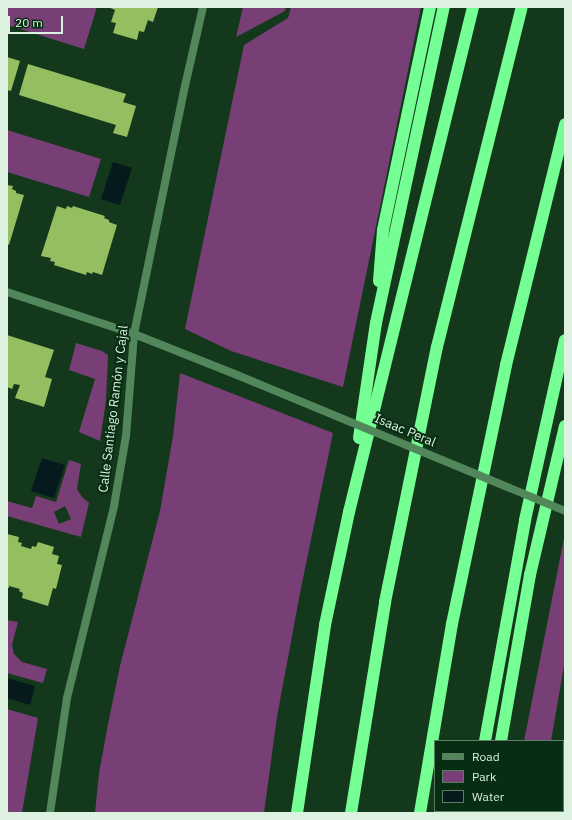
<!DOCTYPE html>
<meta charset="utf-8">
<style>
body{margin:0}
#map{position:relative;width:572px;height:820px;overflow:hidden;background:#13381c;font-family:"IBM Plex Sans",sans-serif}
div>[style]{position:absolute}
.green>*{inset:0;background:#783e76}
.water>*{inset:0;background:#06191c}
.building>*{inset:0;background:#95be61}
.minor>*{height:8px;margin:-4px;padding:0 4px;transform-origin:4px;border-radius:4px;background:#52865b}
.motorway>*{height:12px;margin:-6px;padding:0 6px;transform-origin:6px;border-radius:6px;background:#74fe93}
.minor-bridge>*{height:8px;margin:-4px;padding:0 4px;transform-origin:4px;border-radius:4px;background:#52865b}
span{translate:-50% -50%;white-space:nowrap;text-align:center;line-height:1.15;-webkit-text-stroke:4px #072e12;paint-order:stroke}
.street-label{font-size:13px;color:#dcf1df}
.frame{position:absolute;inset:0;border:8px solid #dcf1df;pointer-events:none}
.legend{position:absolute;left:434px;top:740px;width:130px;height:72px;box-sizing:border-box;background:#072e12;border:1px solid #5c7c64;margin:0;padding:5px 7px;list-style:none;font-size:12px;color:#dcf1df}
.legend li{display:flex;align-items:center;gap:8px;height:20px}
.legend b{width:20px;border:1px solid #5c7c64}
.scale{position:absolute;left:8px;top:16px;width:55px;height:18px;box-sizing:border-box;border:2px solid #dcf1df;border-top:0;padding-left:5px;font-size:12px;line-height:14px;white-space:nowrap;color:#dcf1df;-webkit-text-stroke:3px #072e12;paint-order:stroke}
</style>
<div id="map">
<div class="green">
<div style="clip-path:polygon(7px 7px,97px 7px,84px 49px,7px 25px)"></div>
<div style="clip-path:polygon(243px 7px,286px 7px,285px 11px,236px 37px)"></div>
<div style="clip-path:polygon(291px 7px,421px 7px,343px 387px,231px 351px,185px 329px,244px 45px,288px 18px)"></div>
<div style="clip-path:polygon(7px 130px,101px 159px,89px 197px,7px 172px)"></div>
<div style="clip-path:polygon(76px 343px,102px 351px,108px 355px,106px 401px,100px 441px,79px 432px,95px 379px,69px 370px)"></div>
<div style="clip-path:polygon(180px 373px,333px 433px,300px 593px,277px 717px,264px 813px,95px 813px,99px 773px,108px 724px,120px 666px,160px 511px,173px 436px)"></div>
<div style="clip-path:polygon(evenodd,69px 460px,81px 464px,77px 489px,82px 497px,89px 503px,81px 537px,7px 516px,7px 501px,32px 508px,36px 496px,56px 502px,69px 460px,65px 506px,71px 519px,59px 524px,54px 512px,65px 506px)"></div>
<div style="clip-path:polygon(565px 533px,565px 660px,551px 741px,524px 741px)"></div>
<div style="clip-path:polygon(7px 620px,18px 622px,12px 645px,14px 654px,22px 662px,47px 669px,43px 683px,7px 673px)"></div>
<div style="clip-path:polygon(7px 709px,38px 718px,22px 813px,7px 813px)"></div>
</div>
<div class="water">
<div style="clip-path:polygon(113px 162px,132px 168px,120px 205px,101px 199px)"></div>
<div style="clip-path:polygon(42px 458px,65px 465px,54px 498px,31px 491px)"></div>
<div style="clip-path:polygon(7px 678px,35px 686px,30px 705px,7px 698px)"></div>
</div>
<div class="building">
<div style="clip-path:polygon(108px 7px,158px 7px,153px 22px,148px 20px,144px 32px,139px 31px,137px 40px,113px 33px,116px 23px,111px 22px,115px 10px)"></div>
<div style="clip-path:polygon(7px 57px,20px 61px,11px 91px,7px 90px)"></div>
<div style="clip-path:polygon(28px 64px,126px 94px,123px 102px,136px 106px,127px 137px,113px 133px,116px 125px,19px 95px)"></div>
<div style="clip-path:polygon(7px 185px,13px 186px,12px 189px,16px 191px,16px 193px,24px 195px,9px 245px,7px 244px)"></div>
<div style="clip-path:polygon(57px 206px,66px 209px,67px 206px,72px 208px,73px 206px,105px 216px,104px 218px,109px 220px,109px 222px,117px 225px,102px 275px,93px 272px,92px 274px,87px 272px,86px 275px,54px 265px,55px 262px,50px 261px,51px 258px,41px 256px)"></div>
<div style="clip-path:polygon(7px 335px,54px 350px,45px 377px,52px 379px,44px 407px,15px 398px,20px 385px,14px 384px,12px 389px,7px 387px)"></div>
<div style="clip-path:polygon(7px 534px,19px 537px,18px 542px,22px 543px,21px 546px,31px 549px,32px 546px,36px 547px,38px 542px,54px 547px,52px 554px,59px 556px,57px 564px,62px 565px,56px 589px,53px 588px,48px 606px,22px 598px,23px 593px,19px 591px,20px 589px,9px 586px,9px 588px,7px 588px)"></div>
</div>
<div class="minor">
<div style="left:7px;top:292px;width:134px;rotate:18.3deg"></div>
<div style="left:134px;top:334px;width:111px;rotate:21.7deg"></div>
<div style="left:50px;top:813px;width:116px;rotate:-81.6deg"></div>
<div style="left:67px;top:698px;width:198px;rotate:-76.2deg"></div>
<div style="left:114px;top:506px;width:71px;rotate:-80.3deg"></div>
<div style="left:126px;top:436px;width:102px;rotate:-85.5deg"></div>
<div style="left:134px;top:334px;width:253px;rotate:-78.4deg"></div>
<div style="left:185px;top:86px;width:81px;rotate:-77.2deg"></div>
</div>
<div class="motorway">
<div style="left:379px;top:281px;width:51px;rotate:-85.5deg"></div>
<div style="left:383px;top:230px;width:228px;rotate:-78.1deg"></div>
<div style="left:359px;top:438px;width:116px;rotate:-81.6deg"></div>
<div style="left:376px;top:323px;width:323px;rotate:-77.9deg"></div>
<div style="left:485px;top:741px;width:225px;rotate:-79.7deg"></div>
<div style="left:525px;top:520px;width:184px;rotate:-77.5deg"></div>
<div style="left:501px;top:741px;width:169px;rotate:-80.1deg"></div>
<div style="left:530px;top:575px;width:153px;rotate:-76.8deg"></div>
<div style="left:297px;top:813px;width:190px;rotate:-81.5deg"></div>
<div style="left:325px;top:625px;width:116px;rotate:-78deg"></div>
<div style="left:349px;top:512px;width:520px;rotate:-76.2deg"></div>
<div style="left:351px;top:813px;width:214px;rotate:-80.8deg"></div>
<div style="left:385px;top:602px;width:260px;rotate:-78.5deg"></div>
<div style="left:437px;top:347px;width:350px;rotate:-76deg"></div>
<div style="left:420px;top:813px;width:192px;rotate:-80.4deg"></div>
<div style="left:452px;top:624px;width:265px;rotate:-78.2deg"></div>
<div style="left:506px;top:365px;width:248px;rotate:-76.2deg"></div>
<div style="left:474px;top:813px;width:2px;rotate:-90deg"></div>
<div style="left:487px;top:813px;width:2px;rotate:-63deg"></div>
</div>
<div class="minor-bridge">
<div style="left:237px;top:375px;width:355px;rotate:22.5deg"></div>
</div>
<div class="street-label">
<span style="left:114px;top:409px;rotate:-83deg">Calle Santiago Ramón y Cajal</span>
<span style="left:405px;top:431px;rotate:23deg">Isaac Peral</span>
</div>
<div class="frame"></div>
<ul class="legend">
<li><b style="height:5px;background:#52865b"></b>Road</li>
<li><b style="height:11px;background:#783e76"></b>Park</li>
<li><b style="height:11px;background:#06191c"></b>Water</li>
</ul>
<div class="scale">20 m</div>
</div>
